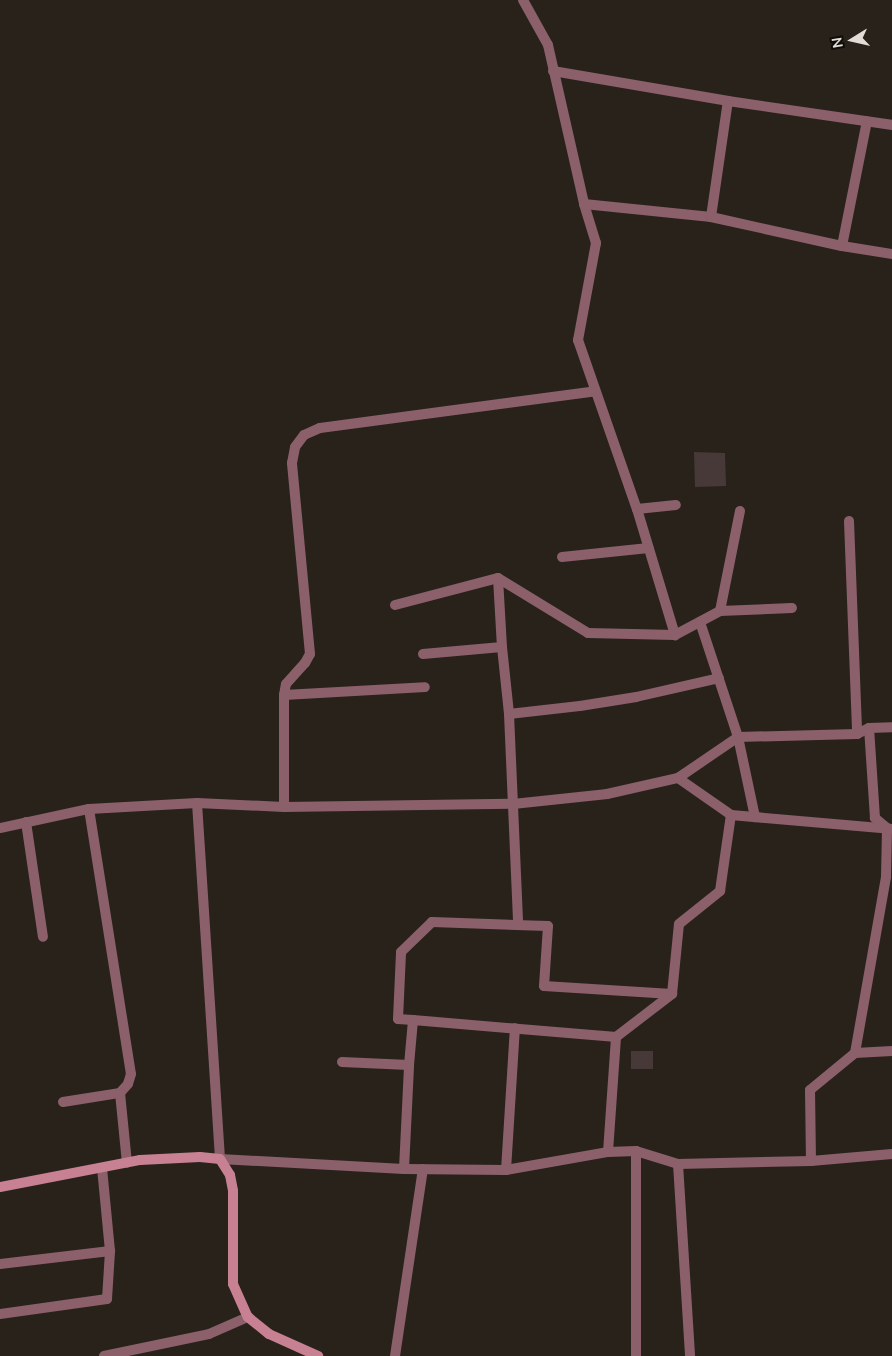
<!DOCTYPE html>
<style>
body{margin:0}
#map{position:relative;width:892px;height:1356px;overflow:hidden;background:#29221a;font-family:Mulish,sans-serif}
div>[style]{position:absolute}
.building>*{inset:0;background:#463937}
.street>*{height:10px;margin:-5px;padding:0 5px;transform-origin:5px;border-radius:5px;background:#8b606b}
.secondary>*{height:10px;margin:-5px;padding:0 5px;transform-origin:5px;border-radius:5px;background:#c78193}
span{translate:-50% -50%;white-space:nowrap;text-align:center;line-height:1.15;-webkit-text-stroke:4px #0f0c09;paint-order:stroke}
.north{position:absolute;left:827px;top:15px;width:50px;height:50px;-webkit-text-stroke:4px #0f0c09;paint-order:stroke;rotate:260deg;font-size:14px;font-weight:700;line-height:20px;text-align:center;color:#e1dcd6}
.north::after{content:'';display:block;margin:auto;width:18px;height:22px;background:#e1dcd6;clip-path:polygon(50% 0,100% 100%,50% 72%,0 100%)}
</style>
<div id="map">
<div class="building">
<div style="clip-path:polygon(694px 452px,725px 453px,726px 486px,695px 487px)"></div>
<div style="clip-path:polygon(631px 1051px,653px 1051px,653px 1069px,631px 1069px)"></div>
</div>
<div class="street">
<div style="left:523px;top:0;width:51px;rotate:60.9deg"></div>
<div style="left:548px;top:45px;width:163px;rotate:77.2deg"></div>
<div style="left:584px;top:204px;width:41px;rotate:72.9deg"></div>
<div style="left:596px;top:243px;width:99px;rotate:100.5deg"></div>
<div style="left:578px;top:340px;width:179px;rotate:70.8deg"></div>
<div style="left:637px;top:509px;width:132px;rotate:73.2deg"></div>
<div style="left:553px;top:71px;width:178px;rotate:9.7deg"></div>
<div style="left:728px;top:101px;width:166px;rotate:8.3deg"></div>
<div style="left:584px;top:204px;width:128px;rotate:5.8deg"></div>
<div style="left:711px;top:217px;width:134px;rotate:12.5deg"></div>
<div style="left:842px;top:246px;width:51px;rotate:9.1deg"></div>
<div style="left:711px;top:217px;width:117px;rotate:-81.7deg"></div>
<div style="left:842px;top:246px;width:127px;rotate:-78.7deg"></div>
<div style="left:637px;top:509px;width:39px;rotate:-6deg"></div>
<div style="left:849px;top:521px;width:213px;rotate:87.8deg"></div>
<div style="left:562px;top:557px;width:87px;rotate:-5.9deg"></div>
<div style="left:498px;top:578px;width:69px;rotate:86.7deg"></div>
<div style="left:502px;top:647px;width:67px;rotate:84deg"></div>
<div style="left:509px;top:714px;width:210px;rotate:87.5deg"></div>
<div style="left:395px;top:605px;width:106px;rotate:-14.7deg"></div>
<div style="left:498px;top:578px;width:105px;rotate:31.4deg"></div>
<div style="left:588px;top:633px;width:87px;rotate:1.3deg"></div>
<div style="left:675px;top:635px;width:51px;rotate:-28.1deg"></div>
<div style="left:720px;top:611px;width:72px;rotate:-2.4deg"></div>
<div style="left:720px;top:611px;width:102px;rotate:-78.7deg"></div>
<div style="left:700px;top:622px;width:121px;rotate:71.7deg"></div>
<div style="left:738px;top:737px;width:82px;rotate:78deg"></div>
<div style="left:423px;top:654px;width:79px;rotate:-5.1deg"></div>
<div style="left:284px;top:695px;width:141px;rotate:-3.2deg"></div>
<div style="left:509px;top:714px;width:71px;rotate:-6.4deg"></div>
<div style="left:580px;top:706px;width:57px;rotate:-9.1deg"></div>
<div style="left:636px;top:697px;width:85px;rotate:-12.9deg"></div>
<div style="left:678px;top:778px;width:73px;rotate:-34.3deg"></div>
<div style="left:738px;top:737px;width:119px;rotate:-1.4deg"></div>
<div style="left:857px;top:734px;width:13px;rotate:-27deg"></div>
<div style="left:869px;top:728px;width:23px;rotate:-2deg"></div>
<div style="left:197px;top:803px;width:357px;rotate:86.3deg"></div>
<div style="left:220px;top:1159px;width:184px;rotate:3.1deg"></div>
<div style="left:404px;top:1169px;width:102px;rotate:0.6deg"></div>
<div style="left:506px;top:1170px;width:104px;rotate:-10deg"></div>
<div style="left:608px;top:1152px;width:28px;rotate:-2deg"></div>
<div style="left:636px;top:1151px;width:44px;rotate:17.2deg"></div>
<div style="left:678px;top:1164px;width:133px;rotate:-1.3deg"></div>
<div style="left:811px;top:1161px;width:81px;rotate:-4.9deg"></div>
<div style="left:284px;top:807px;width:112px;rotate:-90deg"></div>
<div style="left:284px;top:695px;width:11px;rotate:-80deg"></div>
<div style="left:286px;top:684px;width:28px;rotate:-48deg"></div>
<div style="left:305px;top:663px;width:10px;rotate:-61deg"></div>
<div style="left:310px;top:654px;width:192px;rotate:-95.4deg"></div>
<div style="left:292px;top:463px;width:16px;rotate:-79deg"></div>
<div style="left:295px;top:447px;width:15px;rotate:-53deg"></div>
<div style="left:304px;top:435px;width:17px;rotate:-24deg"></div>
<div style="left:320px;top:428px;width:278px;rotate:-7.6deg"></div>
<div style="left:89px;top:809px;width:268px;rotate:81deg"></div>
<div style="left:131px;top:1074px;width:10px;rotate:107deg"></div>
<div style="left:128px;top:1084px;width:12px;rotate:132deg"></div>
<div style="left:120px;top:1093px;width:70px;rotate:84.3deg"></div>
<div style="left:26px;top:822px;width:116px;rotate:81.6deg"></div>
<div style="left:0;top:828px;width:91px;rotate:-12.1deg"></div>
<div style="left:89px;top:809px;width:108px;rotate:-3.2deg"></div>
<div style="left:197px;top:803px;width:87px;rotate:2.6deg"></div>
<div style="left:284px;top:807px;width:229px;rotate:-0.8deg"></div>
<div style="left:513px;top:804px;width:95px;rotate:-6.1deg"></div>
<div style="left:607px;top:794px;width:73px;rotate:-12.7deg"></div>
<div style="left:678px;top:778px;width:65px;rotate:34.9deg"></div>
<div style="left:731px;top:815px;width:162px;rotate:5deg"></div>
<div style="left:413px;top:1020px;width:15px;rotate:-176deg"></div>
<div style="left:398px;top:1019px;width:67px;rotate:-87.4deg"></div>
<div style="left:401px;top:952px;width:43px;rotate:-44.1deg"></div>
<div style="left:432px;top:922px;width:116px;rotate:2deg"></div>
<div style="left:548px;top:926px;width:60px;rotate:93.8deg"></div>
<div style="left:544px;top:986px;width:128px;rotate:3.6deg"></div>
<div style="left:855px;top:1053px;width:37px;rotate:-3deg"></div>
<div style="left:342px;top:1062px;width:67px;rotate:2.6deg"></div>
<div style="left:63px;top:1102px;width:58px;rotate:-9deg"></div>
<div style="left:636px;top:1151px;width:205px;rotate:90deg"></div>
<div style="left:608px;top:1152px;width:115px;rotate:-86deg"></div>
<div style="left:616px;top:1037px;width:71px;rotate:-37.5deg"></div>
<div style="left:672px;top:994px;width:70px;rotate:-84.3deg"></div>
<div style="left:679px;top:924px;width:53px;rotate:-38.8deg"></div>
<div style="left:720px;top:891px;width:77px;rotate:-81.8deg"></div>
<div style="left:811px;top:1161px;width:71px;rotate:-90.8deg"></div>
<div style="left:810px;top:1090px;width:58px;rotate:-39.4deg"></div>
<div style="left:855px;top:1053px;width:179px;rotate:-80deg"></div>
<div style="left:886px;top:877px;width:49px;rotate:-88.8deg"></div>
<div style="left:887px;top:828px;width:16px;rotate:-140deg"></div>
<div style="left:875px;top:818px;width:90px;rotate:-93.8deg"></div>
<div style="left:678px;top:1164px;width:192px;rotate:86.4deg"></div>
<div style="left:404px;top:1169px;width:104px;rotate:-87.2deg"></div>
<div style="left:409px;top:1065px;width:45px;rotate:-84.9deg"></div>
<div style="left:413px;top:1020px;width:204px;rotate:4.8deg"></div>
<div style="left:506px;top:1170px;width:142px;rotate:-86.4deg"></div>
<div style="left:0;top:1264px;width:111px;rotate:-6.7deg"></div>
<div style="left:0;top:1314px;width:108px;rotate:-8deg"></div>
<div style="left:107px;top:1299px;width:48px;rotate:-86.4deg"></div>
<div style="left:110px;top:1251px;width:83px;rotate:-95.5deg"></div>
<div style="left:104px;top:1356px;width:107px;rotate:-11.8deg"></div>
<div style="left:209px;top:1334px;width:43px;rotate:-23.6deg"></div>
<div style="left:395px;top:1356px;width:189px;rotate:-81.5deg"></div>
</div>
<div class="secondary">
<div style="left:0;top:1187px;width:143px;rotate:-10.9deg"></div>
<div style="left:140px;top:1160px;width:60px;rotate:-2.9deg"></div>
<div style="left:200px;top:1157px;width:20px;rotate:6deg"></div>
<div style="left:220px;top:1159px;width:19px;rotate:58deg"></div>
<div style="left:230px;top:1175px;width:16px;rotate:79deg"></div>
<div style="left:233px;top:1191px;width:93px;rotate:90deg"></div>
<div style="left:233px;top:1284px;width:36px;rotate:66deg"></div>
<div style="left:248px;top:1317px;width:27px;rotate:39deg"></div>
<div style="left:269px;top:1334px;width:54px;rotate:24.2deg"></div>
</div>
<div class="north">N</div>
</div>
